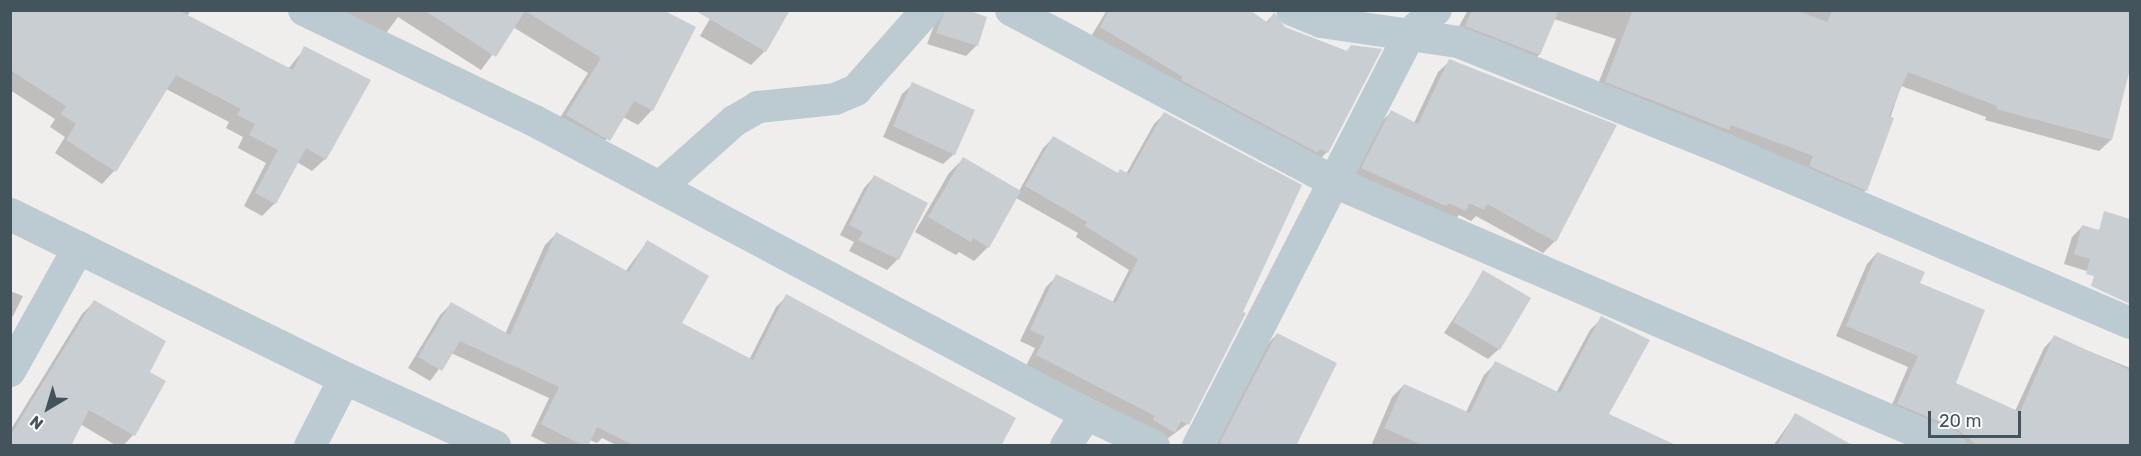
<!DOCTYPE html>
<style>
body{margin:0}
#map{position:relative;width:2141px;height:456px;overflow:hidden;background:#f0eded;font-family:Rubik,sans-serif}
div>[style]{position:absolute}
.shadow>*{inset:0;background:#0003}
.building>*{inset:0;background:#c9ced3}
.minor>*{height:32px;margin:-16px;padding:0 16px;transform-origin:16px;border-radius:16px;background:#bccbd1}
.tertiary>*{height:33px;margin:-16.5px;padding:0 16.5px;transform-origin:16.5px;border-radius:16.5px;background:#bccbd1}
span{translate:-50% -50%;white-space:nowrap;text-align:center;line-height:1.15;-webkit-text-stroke:4.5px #fff;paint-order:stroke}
.frame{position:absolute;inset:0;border:12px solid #44545c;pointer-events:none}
.north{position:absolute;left:18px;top:378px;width:60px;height:60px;-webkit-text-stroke:4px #fff;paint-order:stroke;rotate:218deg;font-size:16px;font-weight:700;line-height:24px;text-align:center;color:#44545c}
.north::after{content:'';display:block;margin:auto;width:21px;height:27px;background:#44545c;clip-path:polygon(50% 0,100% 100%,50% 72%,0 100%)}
.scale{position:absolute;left:1928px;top:411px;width:93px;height:27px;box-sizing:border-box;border:3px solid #44545c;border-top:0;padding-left:8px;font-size:18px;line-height:21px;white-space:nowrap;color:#44545c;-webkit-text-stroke:4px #fff;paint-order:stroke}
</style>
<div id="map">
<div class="shadow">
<div style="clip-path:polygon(10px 10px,191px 10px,187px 16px,288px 69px,305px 48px,325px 159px,312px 171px,297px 162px,275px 203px,262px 216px,244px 206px,266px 163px,238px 148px,243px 137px,226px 128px,229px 122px,166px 89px,114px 171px,102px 184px,55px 153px,65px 137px,50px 127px,55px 119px,10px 90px)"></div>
<div style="clip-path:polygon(335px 10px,660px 10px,652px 110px,638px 125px,623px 117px,595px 154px,553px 129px,588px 73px,513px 27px,481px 70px,398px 17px,378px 44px)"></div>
<div style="clip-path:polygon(715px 10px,765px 51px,751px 65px,700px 36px)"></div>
<div style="clip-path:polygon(940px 10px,963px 10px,977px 45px,966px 56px,927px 44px)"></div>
<div style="clip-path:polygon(1107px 10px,1248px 10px,1265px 23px,1274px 14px,1284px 28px,1346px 52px,1351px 46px,1327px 152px,1316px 163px,1090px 38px)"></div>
<div style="clip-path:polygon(1468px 10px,2130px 10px,2130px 63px,2111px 140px,2099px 151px,1985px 120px,1986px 117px,1901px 86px,1866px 190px,1854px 202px,1594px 94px,1616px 39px,1554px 19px,1539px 55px,1527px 66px,1453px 37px)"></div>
<div style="clip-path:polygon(1450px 61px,1555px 241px,1543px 253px,1476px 216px,1471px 221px,1459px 215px,1453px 222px,1351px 180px,1379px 124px,1391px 112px,1414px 123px,1438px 72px)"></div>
<div style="clip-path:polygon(913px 84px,954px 154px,943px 164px,883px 137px,902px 94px)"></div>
<div style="clip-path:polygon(1164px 114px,1187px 424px,1163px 442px,1146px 426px,1026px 366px,1035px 348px,1020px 341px,1046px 287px,1057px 276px,1112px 303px,1129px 270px,1076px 237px,1078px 233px,1016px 198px,988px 247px,974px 261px,959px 252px,956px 255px,915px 232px,949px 173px,963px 159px,1019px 191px,1043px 148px,1053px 138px,1117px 174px,1126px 174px,1154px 124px)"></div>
<div style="clip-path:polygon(874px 177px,926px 203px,898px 259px,887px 270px,849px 251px,854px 242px,840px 235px,864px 188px)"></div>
<div style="clip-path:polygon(2082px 227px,2103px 263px,2093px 273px,2064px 264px,2072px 237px)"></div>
<div style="clip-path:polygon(556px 234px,625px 272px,647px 242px,680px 324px,749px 360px,776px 307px,787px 296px,999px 446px,618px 446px,602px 438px,597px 443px,590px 440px,587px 446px,551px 446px,531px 436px,549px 398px,451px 353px,430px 381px,408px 368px,440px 315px,451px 304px,505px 334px,545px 245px)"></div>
<div style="clip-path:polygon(1877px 253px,1918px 284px,1954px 384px,2015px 411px,2044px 348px,2054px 337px,2130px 368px,2130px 446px,1952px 446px,1888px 414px,1908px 367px,1836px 336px,1867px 264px)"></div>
<div style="clip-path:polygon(1484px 272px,1499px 349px,1488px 359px,1444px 333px)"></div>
<div style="clip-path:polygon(10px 291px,23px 296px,10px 322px)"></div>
<div style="clip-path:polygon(94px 302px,148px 372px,133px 435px,123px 446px,117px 446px,80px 424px,10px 446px,10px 431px,82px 314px)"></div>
<div style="clip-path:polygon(1602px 318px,1607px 415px,1677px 446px,1371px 446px,1392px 397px,1404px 385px,1466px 412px,1484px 375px,1496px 363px,1556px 393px,1590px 330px)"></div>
<div style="clip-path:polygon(1277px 334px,1271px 446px,1214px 446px,1265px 347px)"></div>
<div style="clip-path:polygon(1795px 415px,1820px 446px,1773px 446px)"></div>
</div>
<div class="building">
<div style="clip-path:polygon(10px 10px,178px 10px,293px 70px,304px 46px,371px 80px,326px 160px,306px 148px,276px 204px,255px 193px,278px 150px,249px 135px,255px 124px,237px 115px,241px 109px,176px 75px,116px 172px,66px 140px,76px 124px,61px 114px,66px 106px,10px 70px)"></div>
<div style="clip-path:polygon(424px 10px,663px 10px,696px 27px,653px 111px,634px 101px,610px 141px,566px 115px,601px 58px,525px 11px,496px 57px)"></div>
<div style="clip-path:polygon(694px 10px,790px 10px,766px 52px)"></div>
<div style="clip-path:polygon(945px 10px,968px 10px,987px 17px,978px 46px,936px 33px)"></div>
<div style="clip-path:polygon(1109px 10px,1250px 10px,1268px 23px,1274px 12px,1285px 27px,1347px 51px,1351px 45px,1382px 49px,1328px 153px,1320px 149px,1318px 153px,1181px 80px,1183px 77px,1100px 27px)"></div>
<div style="clip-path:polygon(1472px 10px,1559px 10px,1540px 55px,1465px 26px)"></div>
<div style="clip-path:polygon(1633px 10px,1796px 10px,1827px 22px,1833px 10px,2130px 10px,2130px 69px,2112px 140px,1996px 109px,1997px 106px,1908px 72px,1889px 116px,1894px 118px,1867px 191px,1809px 166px,1813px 156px,1731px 125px,1729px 130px,1605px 82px)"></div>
<div style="clip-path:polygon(1449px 59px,1617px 125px,1556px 242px,1487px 204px,1484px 210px,1469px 203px,1466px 211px,1449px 203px,1446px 206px,1361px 168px,1391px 110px,1418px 124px)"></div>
<div style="clip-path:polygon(912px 82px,975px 110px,955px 155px,893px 126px)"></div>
<div style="clip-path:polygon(1164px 112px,1302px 185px,1243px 312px,1246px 313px,1189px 425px,1181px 421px,1175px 433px,1153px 420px,1155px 416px,1036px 355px,1045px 337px,1030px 330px,1056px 274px,1116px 303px,1138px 259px,1085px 226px,1087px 222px,1025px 186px,1053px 136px,1118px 173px,1120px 169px,1129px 174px)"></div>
<div style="clip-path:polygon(963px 157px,1021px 191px,989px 248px,973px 238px,971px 242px,928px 217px)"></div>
<div style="clip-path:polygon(874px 175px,928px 203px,899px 260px,858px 240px,863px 232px,849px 225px)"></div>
<div style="clip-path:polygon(2104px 211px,2130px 219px,2130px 304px,2091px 286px,2094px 276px,2086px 274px,2090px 259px,2074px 254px,2082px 225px,2099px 230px)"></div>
<div style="clip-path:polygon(556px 232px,629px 272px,647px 240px,709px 276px,682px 323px,753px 360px,786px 294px,1016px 418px,1001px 446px,635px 446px,597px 427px,588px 446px,584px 446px,541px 424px,559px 387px,460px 341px,442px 371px,418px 357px,451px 302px,510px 335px)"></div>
<div style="clip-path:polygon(1877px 252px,1925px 272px,1920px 283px,1985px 310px,1956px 383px,2020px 412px,2054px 335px,2130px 370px,2130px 446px,1978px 446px,1957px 429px,1897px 404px,1918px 356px,1846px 326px)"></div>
<div style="clip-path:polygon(1483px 270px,1531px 298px,1500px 350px,1453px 322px)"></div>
<div style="clip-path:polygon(94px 300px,166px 341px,150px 372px,166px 381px,135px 436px,89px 410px,71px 446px,10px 446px,10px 436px)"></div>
<div style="clip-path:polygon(1601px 316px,1650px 340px,1609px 414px,1678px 446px,1424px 446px,1384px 428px,1404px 384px,1470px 413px,1495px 361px,1560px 393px)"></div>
<div style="clip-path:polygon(1277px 333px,1337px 363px,1296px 446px,1226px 446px,1220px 442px)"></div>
<div style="clip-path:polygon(1795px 413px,1854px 446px,1777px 446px)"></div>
</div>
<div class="minor">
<div style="left:304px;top:10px;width:254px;rotate:25.7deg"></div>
<div style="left:533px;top:120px;width:626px;rotate:28deg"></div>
<div style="left:1086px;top:414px;width:75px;rotate:25.2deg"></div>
<div style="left:1011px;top:10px;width:366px;rotate:28deg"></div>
<div style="left:1334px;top:182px;width:670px;rotate:23.2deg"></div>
<div style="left:1292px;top:10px;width:31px;rotate:22deg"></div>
<div style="left:1321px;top:22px;width:138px;rotate:8.3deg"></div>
<div style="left:1458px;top:42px;width:287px;rotate:21.9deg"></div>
<div style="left:1724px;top:149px;width:442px;rotate:23.2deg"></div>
<div style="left:660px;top:187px;width:99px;rotate:-41.7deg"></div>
<div style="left:734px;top:121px;width:28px;rotate:-30deg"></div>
<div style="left:758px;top:107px;width:77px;rotate:-5.9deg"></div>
<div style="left:835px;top:99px;width:23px;rotate:-23deg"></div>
<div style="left:856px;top:90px;width:107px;rotate:-48.4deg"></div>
<div style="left:10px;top:371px;width:142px;rotate:-60.9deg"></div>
<div style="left:310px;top:446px;width:76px;rotate:-62.8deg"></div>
<div style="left:1066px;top:446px;width:38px;rotate:-58deg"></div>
<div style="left:1198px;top:446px;width:463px;rotate:-62.8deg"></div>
<div style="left:1410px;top:34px;width:35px;rotate:-43deg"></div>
</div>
<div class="tertiary">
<div style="left:10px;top:214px;width:373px;rotate:26.1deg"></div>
<div style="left:345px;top:378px;width:164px;rotate:24.5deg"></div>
</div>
<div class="frame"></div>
<div class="north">N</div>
<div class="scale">20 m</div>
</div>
